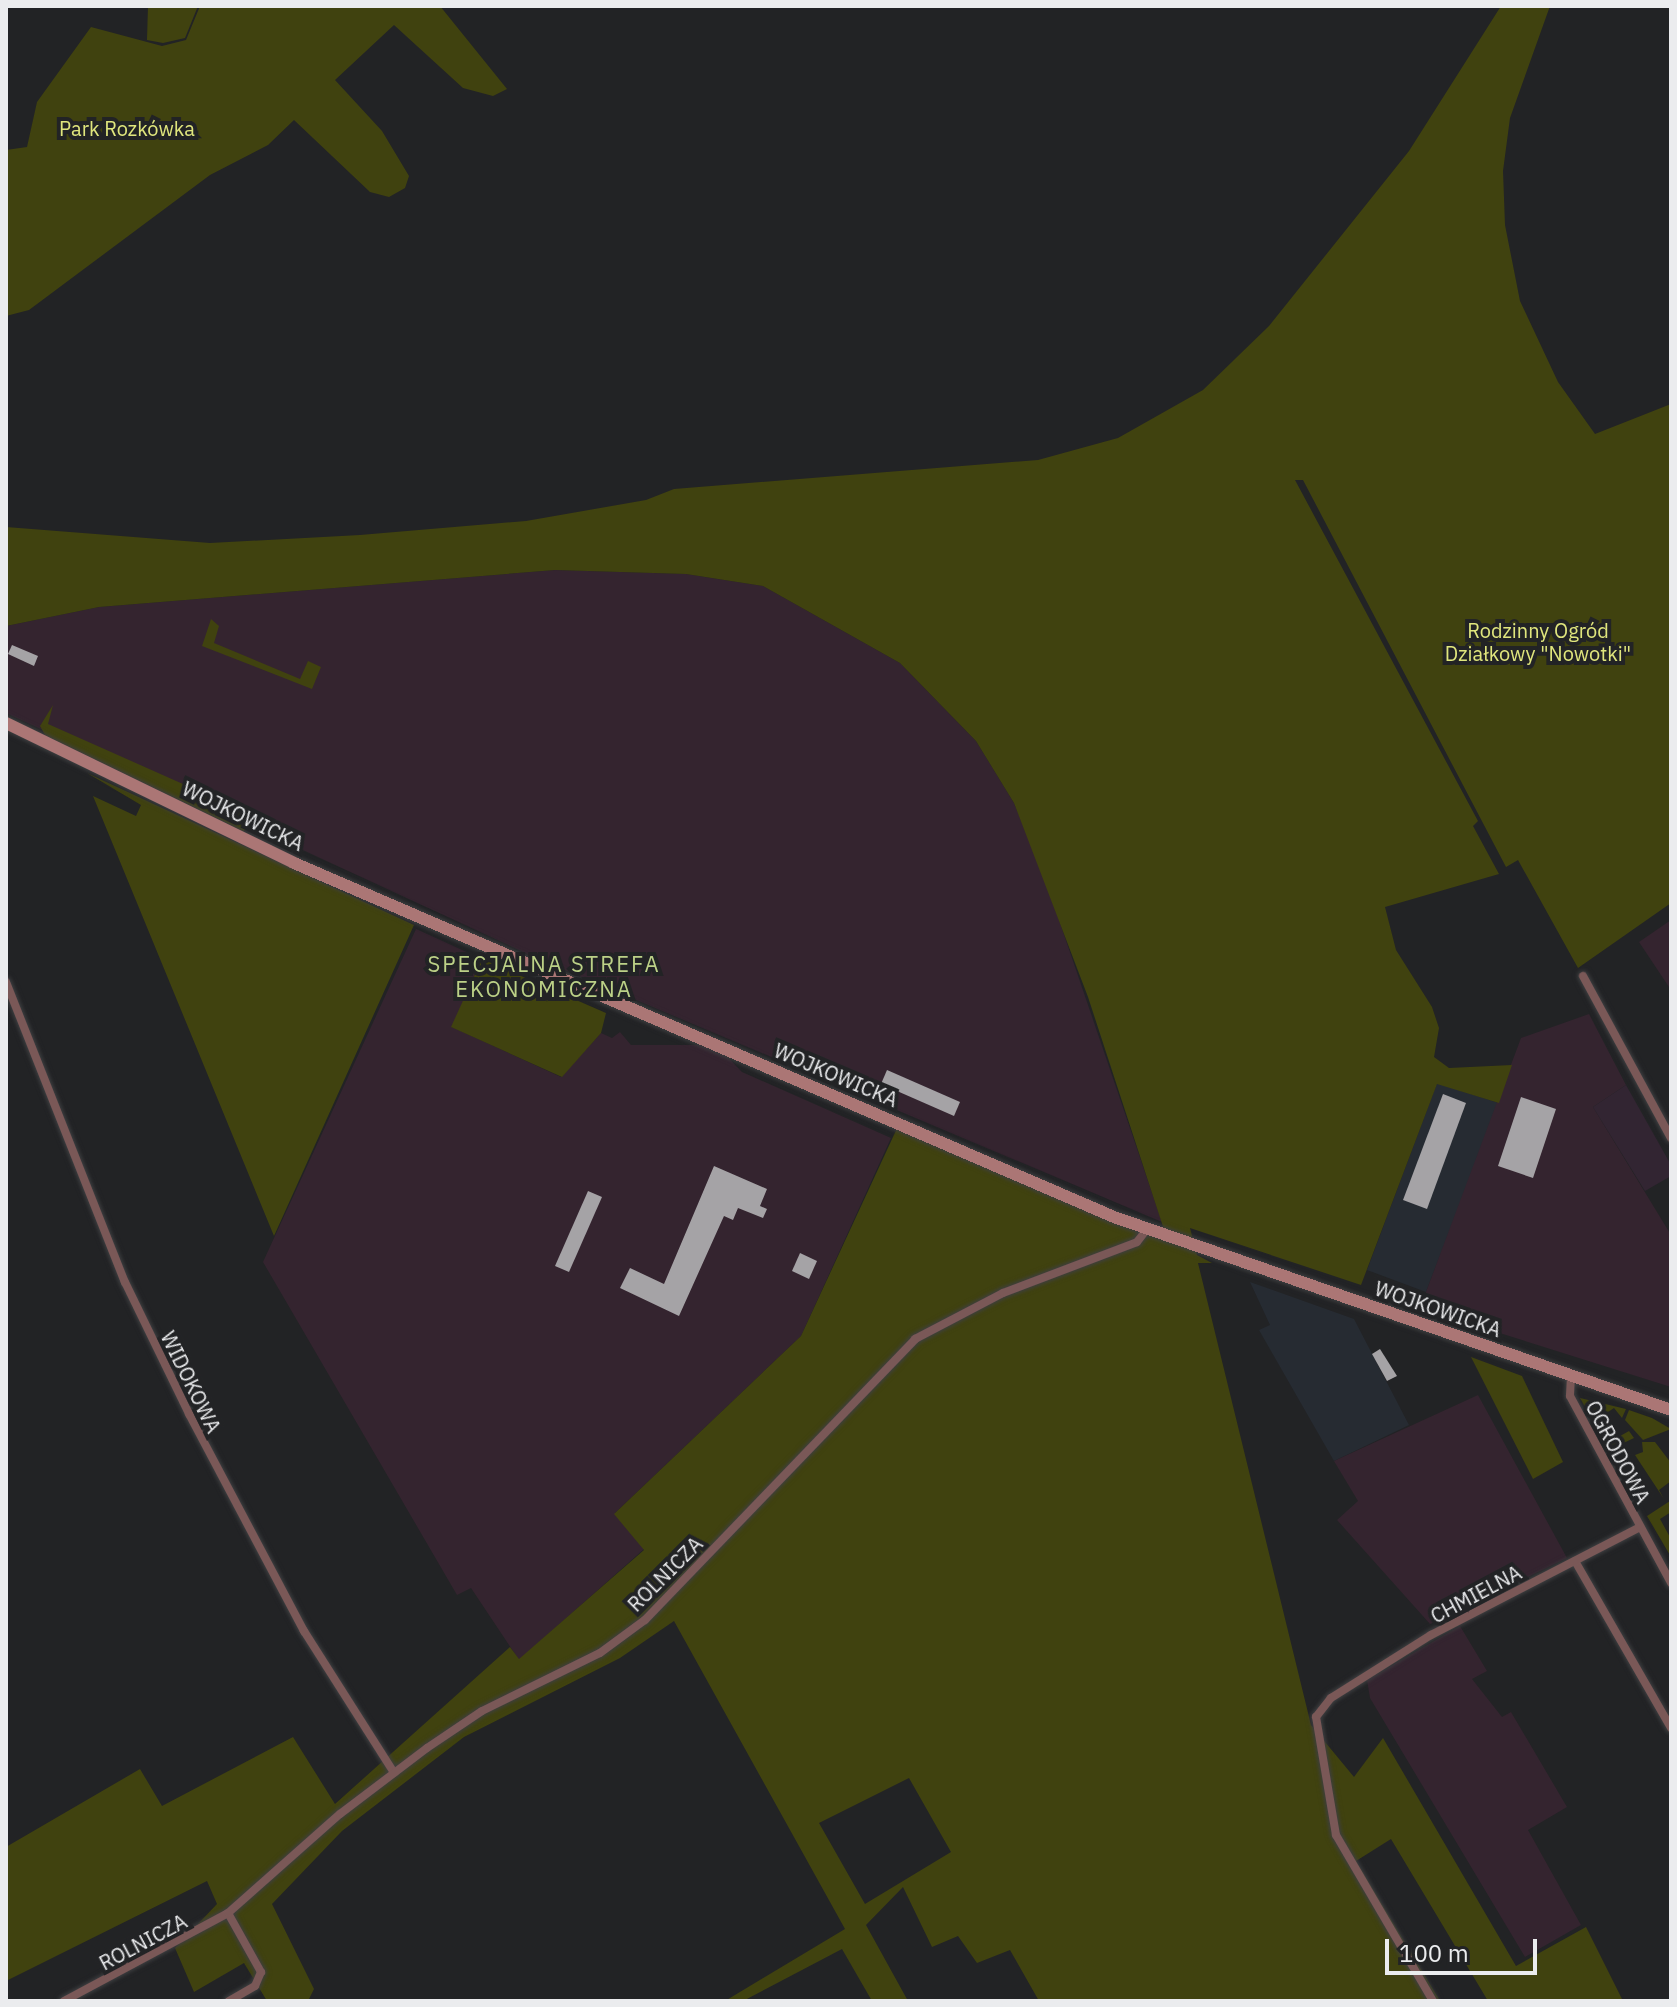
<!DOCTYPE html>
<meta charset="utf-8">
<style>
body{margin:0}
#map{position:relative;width:1677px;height:2007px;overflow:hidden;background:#222325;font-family:"IBM Plex Sans",sans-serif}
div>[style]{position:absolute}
.built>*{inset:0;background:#262b32}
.industrial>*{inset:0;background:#34242f}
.education>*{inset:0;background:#322532}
.green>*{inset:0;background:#40420f}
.building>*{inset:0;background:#a5a3a6}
.roads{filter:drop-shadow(0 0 2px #3e3f41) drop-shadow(0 0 2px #3e3f41)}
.street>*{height:8px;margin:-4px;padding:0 4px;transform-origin:4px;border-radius:4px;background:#7a5857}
.secondary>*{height:12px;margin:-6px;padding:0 6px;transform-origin:6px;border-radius:6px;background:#ab7675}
span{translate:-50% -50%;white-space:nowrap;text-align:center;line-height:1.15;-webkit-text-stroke:8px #222325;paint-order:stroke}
.park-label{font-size:20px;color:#e0e67d}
.street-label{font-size:20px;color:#ebecee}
.neighbourhood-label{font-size:22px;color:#bcd187;letter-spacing:2px}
.frame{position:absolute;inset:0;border:8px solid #ebecee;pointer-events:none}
.scale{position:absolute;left:1385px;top:1939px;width:152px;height:36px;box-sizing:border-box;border:4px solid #ebecee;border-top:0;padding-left:10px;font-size:24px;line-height:28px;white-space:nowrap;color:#ebecee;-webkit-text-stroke:6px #222325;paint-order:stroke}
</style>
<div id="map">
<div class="built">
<div style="clip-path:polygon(1437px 1083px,1499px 1103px,1426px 1292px,1367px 1270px)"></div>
<div style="clip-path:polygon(1250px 1282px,1354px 1319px,1409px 1425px,1334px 1461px,1259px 1330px,1270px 1325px)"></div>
</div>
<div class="industrial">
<div style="clip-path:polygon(555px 570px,686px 574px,763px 586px,900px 663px,976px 741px,1014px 803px,1043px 873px,1162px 1222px,532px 956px,6px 713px,6px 626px,99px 607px)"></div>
<div style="clip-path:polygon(1671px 920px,1671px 990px,1639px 942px)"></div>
<div style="clip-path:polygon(416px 929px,482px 959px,452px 1027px,561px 1077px,601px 1033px,612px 1038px,620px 1032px,631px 1045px,716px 1045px,742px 1072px,891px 1138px,801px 1336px,615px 1513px,644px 1549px,519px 1660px,471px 1588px,457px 1595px,263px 1262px)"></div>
<div style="clip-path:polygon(1589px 1014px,1626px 1085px,1593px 1107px,1671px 1235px,1671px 1387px,1420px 1308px,1521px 1038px)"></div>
<div style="clip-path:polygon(1478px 1395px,1567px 1558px,1430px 1624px,1337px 1520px,1358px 1501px,1334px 1461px)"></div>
<div style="clip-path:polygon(1460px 1626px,1487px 1671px,1472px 1679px,1502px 1717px,1511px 1712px,1567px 1807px,1528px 1830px,1581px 1925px,1525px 1957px,1370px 1698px,1367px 1680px)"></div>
</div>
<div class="education">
<div style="clip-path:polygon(1626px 1085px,1671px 1165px,1671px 1176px,1645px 1191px,1593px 1107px)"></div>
</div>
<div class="green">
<div style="clip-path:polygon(148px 6px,198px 6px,185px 38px,163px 43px,147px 40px)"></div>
<div style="clip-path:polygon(200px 6px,440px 6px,507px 89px,493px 96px,463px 88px,394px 25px,335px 80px,382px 131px,409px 176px,405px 188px,389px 197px,370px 192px,294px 120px,268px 145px,210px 175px,29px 310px,6px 316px,6px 150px,27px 147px,37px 102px,91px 27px,162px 46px,186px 40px)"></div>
<div style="clip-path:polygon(evenodd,1501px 6px,1550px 6px,1510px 118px,1503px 171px,1505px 225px,1520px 301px,1558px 382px,1595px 434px,1671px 404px,1671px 903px,1578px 968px,1518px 860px,1506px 867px,1303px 480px,1295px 480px,1478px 821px,1473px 826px,1499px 874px,1385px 907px,1396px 950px,1432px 1007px,1439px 1028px,1434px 1057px,1449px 1068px,1512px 1065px,1499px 1103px,1437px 1084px,1361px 1285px,1190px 1228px,1197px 1255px,1212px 1263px,1198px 1263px,1311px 1725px,1354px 1777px,1383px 1738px,1516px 1966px,1586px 1927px,1623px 2001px,1488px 2001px,1391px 1839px,1356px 1861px,1440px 2001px,1039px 2001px,1010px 1950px,977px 1963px,958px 1936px,932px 1947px,903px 1887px,866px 1925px,908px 2001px,872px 2001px,842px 1949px,743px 2001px,725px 2001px,845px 1929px,674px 1621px,620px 1658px,464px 1737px,342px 1831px,272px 1904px,314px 1989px,308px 2001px,267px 2001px,244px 1963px,194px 1992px,175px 1948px,217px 1904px,207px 1881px,6px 1981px,6px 1847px,140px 1769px,162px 1806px,293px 1737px,335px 1804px,510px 1647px,519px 1659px,644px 1550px,614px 1514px,801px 1336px,899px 1124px,1168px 1242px,1088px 997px,1014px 803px,976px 741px,900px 663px,763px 586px,686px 574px,555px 570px,99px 607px,6px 626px,6px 527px,210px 543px,360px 535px,526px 521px,646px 500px,674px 489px,1038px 460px,1118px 438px,1203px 390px,1269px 326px,1409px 151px,1501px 6px,909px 1778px,951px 1852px,865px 1904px,819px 1823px,909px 1778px)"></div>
<div style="clip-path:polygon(211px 619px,219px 626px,214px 643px,300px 679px,308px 661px,321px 667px,312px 689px,202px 646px)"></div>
<div style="clip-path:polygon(53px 705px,48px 724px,264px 820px,243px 831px,45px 735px,40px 726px)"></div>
<div style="clip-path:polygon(87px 773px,414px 925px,274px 1236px,93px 796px,136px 816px,141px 805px)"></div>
<div style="clip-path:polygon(482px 959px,606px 1013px,601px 1033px,562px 1077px,451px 1027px)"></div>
<div style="clip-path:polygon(1471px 1357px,1522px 1376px,1563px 1462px,1533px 1479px)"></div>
<div style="clip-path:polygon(1580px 1398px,1626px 1409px,1622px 1418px,1614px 1408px,1599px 1418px,1613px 1440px,1629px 1431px,1634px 1438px,1609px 1450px)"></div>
<div style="clip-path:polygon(1629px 1410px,1652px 1418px,1671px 1429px,1643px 1440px,1625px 1420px)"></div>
<div style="clip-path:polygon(1642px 1442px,1655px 1442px,1671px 1463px,1671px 1481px,1659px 1490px,1664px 1499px,1635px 1455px,1643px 1452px)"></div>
<div style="clip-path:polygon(1670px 1501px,1671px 1512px,1660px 1519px,1671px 1539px,1671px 1557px,1647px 1516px)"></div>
</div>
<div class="building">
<div style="clip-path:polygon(12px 645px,38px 656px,34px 666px,8px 654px)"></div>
<div style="clip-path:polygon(887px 1070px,960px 1102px,954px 1116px,881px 1084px)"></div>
<div style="clip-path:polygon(1443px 1094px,1466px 1103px,1427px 1209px,1403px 1200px)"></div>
<div style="clip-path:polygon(1521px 1097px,1556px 1109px,1533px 1178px,1498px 1166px)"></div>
<div style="clip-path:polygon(714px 1166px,767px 1189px,760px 1206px,767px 1209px,763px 1218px,738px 1208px,733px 1220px,724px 1216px,679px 1316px,620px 1288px,630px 1268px,664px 1284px)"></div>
<div style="clip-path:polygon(588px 1191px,602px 1197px,569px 1272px,555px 1266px)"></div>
<div style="clip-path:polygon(800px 1253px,817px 1261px,809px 1279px,792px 1271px)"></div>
<div style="clip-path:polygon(1380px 1349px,1397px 1376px,1387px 1381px,1372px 1354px)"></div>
</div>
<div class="roads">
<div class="street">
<div style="left:1583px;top:976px;width:184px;rotate:61.5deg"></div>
<div style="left:6px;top:982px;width:323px;rotate:68.4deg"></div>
<div style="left:125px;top:1282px;width:147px;rotate:64.1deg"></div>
<div style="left:189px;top:1414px;width:246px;rotate:62.1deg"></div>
<div style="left:304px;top:1631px;width:168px;rotate:57.6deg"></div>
<div style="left:1571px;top:1376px;width:20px;rotate:93deg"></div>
<div style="left:1570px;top:1396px;width:213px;rotate:61.6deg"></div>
<div style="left:1575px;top:1561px;width:193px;rotate:60.1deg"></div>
<div style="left:228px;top:1913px;width:68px;rotate:60.8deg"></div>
<div style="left:261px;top:1972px;width:15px;rotate:113deg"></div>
<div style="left:255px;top:1986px;width:30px;rotate:150deg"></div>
<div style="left:64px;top:2001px;width:186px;rotate:-28.2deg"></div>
<div style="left:228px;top:1913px;width:149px;rotate:-41.5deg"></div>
<div style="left:340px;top:1814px;width:109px;rotate:-37.2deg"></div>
<div style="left:427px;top:1748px;width:66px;rotate:-33.9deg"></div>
<div style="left:482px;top:1711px;width:131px;rotate:-26.2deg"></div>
<div style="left:600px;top:1653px;width:56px;rotate:-36.3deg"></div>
<div style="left:645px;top:1620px;width:390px;rotate:-46.1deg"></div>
<div style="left:915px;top:1339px;width:99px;rotate:-27.6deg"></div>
<div style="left:1003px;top:1293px;width:143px;rotate:-20.8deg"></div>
<div style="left:1137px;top:1242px;width:16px;rotate:-52deg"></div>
<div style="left:1433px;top:2001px;width:192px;rotate:-120.3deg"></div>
<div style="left:1336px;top:1835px;width:120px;rotate:-99.6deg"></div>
<div style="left:1316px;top:1717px;width:24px;rotate:-52deg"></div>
<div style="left:1331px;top:1698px;width:118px;rotate:-32.2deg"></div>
<div style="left:1431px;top:1635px;width:235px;rotate:-27.3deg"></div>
</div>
<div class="secondary">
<div style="left:6px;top:723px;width:320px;rotate:25.9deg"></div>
<div style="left:294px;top:863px;width:893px;rotate:23.35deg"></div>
<div style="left:1114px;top:1217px;width:589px;rotate:19.11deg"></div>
</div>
</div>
<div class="park-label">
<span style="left:127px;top:128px">Park Rozkówka</span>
<span style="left:1538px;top:642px">Rodzinny Ogród<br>Działkowy "Nowotki"</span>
</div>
<div class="street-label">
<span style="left:243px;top:816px;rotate:26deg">WOJKOWICKA</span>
<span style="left:836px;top:1075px;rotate:23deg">WOJKOWICKA</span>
<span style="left:1438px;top:1309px;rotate:19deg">WOJKOWICKA</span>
<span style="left:191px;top:1382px;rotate:64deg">WIDOKOWA</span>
<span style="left:1618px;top:1452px;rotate:62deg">OGRODOWA</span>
<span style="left:665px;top:1574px;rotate:-45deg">ROLNICZA</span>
<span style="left:1476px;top:1594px;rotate:-28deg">CHMIELNA</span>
<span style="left:143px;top:1942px;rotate:-28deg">ROLNICZA</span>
</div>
<div class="neighbourhood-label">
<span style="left:544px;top:976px">SPECJALNA STREFA<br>EKONOMICZNA</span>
</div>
<div class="frame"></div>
<div class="scale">100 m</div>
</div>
